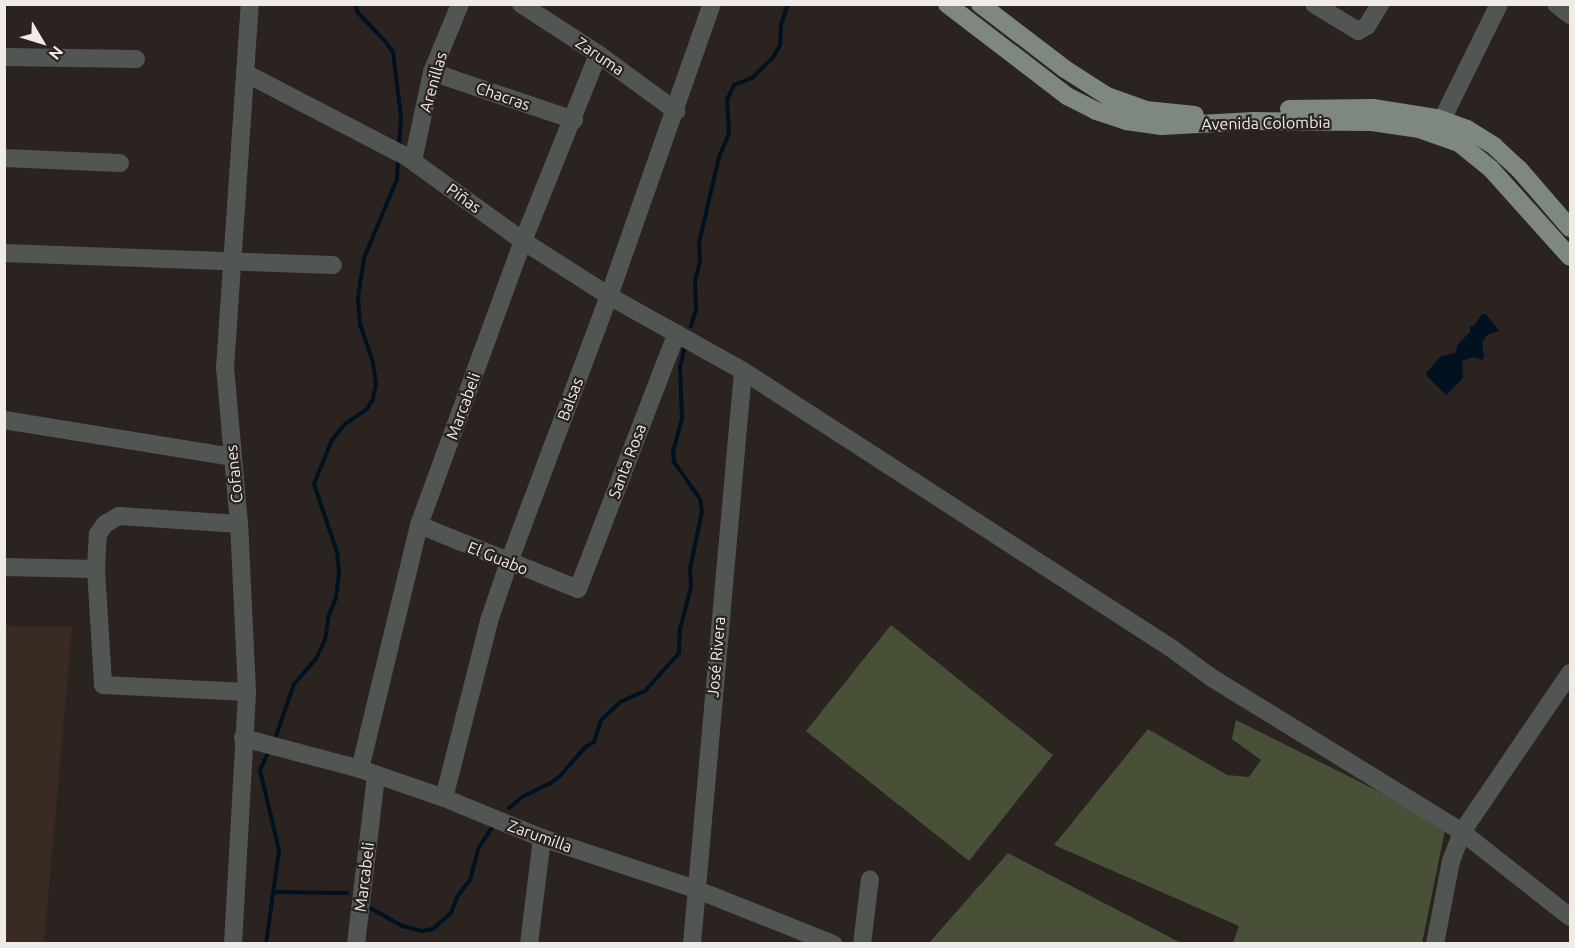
<!DOCTYPE html>
<meta charset="utf-8">
<style>
body{margin:0}
#map{position:relative;width:1575px;height:948px;overflow:hidden;background:#2b231f;font-family:Ubuntu,sans-serif}
div>[style]{position:absolute}
.built>*{inset:0;background:#392b24}
.green>*{inset:0;background:#485137}
.water>*{inset:0;background:#001120}
.stream>*{height:4px;margin:-2px;padding:0 2px;transform-origin:2px;border-radius:2px;background:#001120}
.minor>*{height:18px;margin:-9px;padding:0 9px;transform-origin:9px;border-radius:9px;background:#525653}
.major>*{height:18px;margin:-9px;padding:0 9px;transform-origin:9px;border-radius:9px;background:#7f8781}
span{translate:-50% -50%;white-space:nowrap;text-align:center;line-height:1.15;-webkit-text-stroke:4.5px #2b231f;paint-order:stroke}
.street-label{font-size:16px;color:#f1ebe8}
.frame{position:absolute;inset:0;border:6px solid #f1ebe8;pointer-events:none}
.north{position:absolute;left:12px;top:12px;width:60px;height:60px;-webkit-text-stroke:4px #2b231f;paint-order:stroke;rotate:128deg;font-size:16px;font-weight:700;line-height:24px;text-align:center;color:#f1ebe8}
.north::after{content:'';display:block;margin:auto;width:21px;height:27px;background:#f1ebe8;clip-path:polygon(50% 0,100% 100%,50% 72%,0 100%)}
</style>
<div id="map">
<div class="built">
<div style="clip-path:polygon(5px 626px,72px 627px,44px 943px,5px 943px)"></div>
</div>
<div class="green">
<div style="clip-path:polygon(891px 625px,1053px 755px,969px 861px,806px 731px)"></div>
<div style="clip-path:polygon(1236px 720px,1446px 825px,1422px 943px,1233px 943px,1239px 926px,1054px 845px,1148px 729px,1227px 775px,1249px 777px,1261px 760px,1232px 739px)"></div>
<div style="clip-path:polygon(1008px 853px,1181px 943px,929px 943px)"></div>
</div>
<div class="water">
<div style="clip-path:polygon(1482px 314px,1486px 314px,1499px 331px,1488px 334px,1482px 342px,1484px 356px,1482px 360px,1474px 357px,1462px 361px,1463px 378px,1446px 395px,1427px 376px,1427px 372px,1441px 356px,1455px 353px,1458px 344px,1470px 332px,1470px 326px,1474px 326px)"></div>
</div>
<div class="stream">
<div style="left:355px;top:4px;width:9px;rotate:72deg"></div>
<div style="left:358px;top:13px;width:39px;rotate:46deg"></div>
<div style="left:385px;top:41px;width:14px;rotate:54deg"></div>
<div style="left:393px;top:52px;width:65px;rotate:83deg"></div>
<div style="left:401px;top:117px;width:28px;rotate:94deg"></div>
<div style="left:691px;top:326px;width:17px;rotate:-73deg"></div>
<div style="left:696px;top:310px;width:29px;rotate:-92deg"></div>
<div style="left:695px;top:281px;width:21px;rotate:-76deg"></div>
<div style="left:700px;top:261px;width:18px;rotate:-93deg"></div>
<div style="left:699px;top:243px;width:88px;rotate:-76.9deg"></div>
<div style="left:719px;top:157px;width:25px;rotate:-67deg"></div>
<div style="left:729px;top:134px;width:34px;rotate:-93deg"></div>
<div style="left:727px;top:100px;width:17px;rotate:-65deg"></div>
<div style="left:734px;top:85px;width:19px;rotate:-21deg"></div>
<div style="left:752px;top:78px;width:28px;rotate:-44deg"></div>
<div style="left:772px;top:59px;width:16px;rotate:-60deg"></div>
<div style="left:780px;top:45px;width:20px;rotate:-87deg"></div>
<div style="left:781px;top:25px;width:22px;rotate:-72deg"></div>
<div style="left:274px;top:742px;width:61px;rotate:-71deg"></div>
<div style="left:294px;top:684px;width:33px;rotate:-49deg"></div>
<div style="left:316px;top:659px;width:21px;rotate:-65deg"></div>
<div style="left:325px;top:640px;width:25px;rotate:-81deg"></div>
<div style="left:329px;top:615px;width:18px;rotate:-68deg"></div>
<div style="left:336px;top:598px;width:25px;rotate:-83deg"></div>
<div style="left:339px;top:573px;width:21px;rotate:-95deg"></div>
<div style="left:337px;top:552px;width:72px;rotate:-108.7deg"></div>
<div style="left:314px;top:484px;width:48px;rotate:-67.8deg"></div>
<div style="left:332px;top:440px;width:21px;rotate:-51deg"></div>
<div style="left:345px;top:424px;width:27px;rotate:-34deg"></div>
<div style="left:367px;top:409px;width:12px;rotate:-59deg"></div>
<div style="left:373px;top:399px;width:16px;rotate:-79deg"></div>
<div style="left:376px;top:383px;width:24px;rotate:-99deg"></div>
<div style="left:372px;top:359px;width:36px;rotate:-109deg"></div>
<div style="left:360px;top:325px;width:27px;rotate:-94deg"></div>
<div style="left:358px;top:298px;width:40px;rotate:-81.5deg"></div>
<div style="left:364px;top:258px;width:86px;rotate:-67.3deg"></div>
<div style="left:397px;top:179px;width:20px;rotate:-87deg"></div>
<div style="left:509px;top:808px;width:19px;rotate:-39deg"></div>
<div style="left:524px;top:796px;width:30px;rotate:-26deg"></div>
<div style="left:551px;top:783px;width:11px;rotate:-38deg"></div>
<div style="left:560px;top:776px;width:37px;rotate:-49deg"></div>
<div style="left:584px;top:748px;width:12px;rotate:-31deg"></div>
<div style="left:594px;top:742px;width:23px;rotate:-72deg"></div>
<div style="left:601px;top:720px;width:26px;rotate:-43deg"></div>
<div style="left:620px;top:702px;width:27px;rotate:-24deg"></div>
<div style="left:645px;top:691px;width:51px;rotate:-48.2deg"></div>
<div style="left:679px;top:653px;width:24px;rotate:-88deg"></div>
<div style="left:680px;top:629px;width:43px;rotate:-75.3deg"></div>
<div style="left:691px;top:587px;width:18px;rotate:-93deg"></div>
<div style="left:690px;top:569px;width:59px;rotate:-78.3deg"></div>
<div style="left:702px;top:511px;width:12px;rotate:-99deg"></div>
<div style="left:700px;top:499px;width:45px;rotate:-125.1deg"></div>
<div style="left:674px;top:462px;width:10px;rotate:-96deg"></div>
<div style="left:673px;top:452px;width:34px;rotate:-75deg"></div>
<div style="left:682px;top:419px;width:52px;rotate:-92.2deg"></div>
<div style="left:680px;top:367px;width:22px;rotate:-77deg"></div>
<div style="left:274px;top:892px;width:73px;rotate:0.8deg"></div>
<div style="left:370px;top:908px;width:38px;rotate:29deg"></div>
<div style="left:403px;top:926px;width:20px;rotate:15deg"></div>
<div style="left:422px;top:931px;width:11px;rotate:-10deg"></div>
<div style="left:433px;top:929px;width:24px;rotate:-42deg"></div>
<div style="left:451px;top:913px;width:17px;rotate:-69deg"></div>
<div style="left:457px;top:897px;width:21px;rotate:-53deg"></div>
<div style="left:470px;top:880px;width:34px;rotate:-75deg"></div>
<div style="left:479px;top:847px;width:23px;rotate:-56deg"></div>
<div style="left:266px;top:944px;width:95px;rotate:-82.1deg"></div>
<div style="left:279px;top:850px;width:82px;rotate:-103.4deg"></div>
<div style="left:260px;top:770px;width:21px;rotate:-65deg"></div>
</div>
<div class="minor">
<div style="left:521px;top:4px;width:92px;rotate:33deg"></div>
<div style="left:598px;top:54px;width:97px;rotate:36.2deg"></div>
<div style="left:1314px;top:4px;width:52px;rotate:31.5deg"></div>
<div style="left:1358px;top:31px;width:10px;rotate:-29deg"></div>
<div style="left:1367px;top:26px;width:26px;rotate:-59deg"></div>
<div style="left:1556px;top:4px;width:18px;rotate:38deg"></div>
<div style="left:4px;top:57px;width:132px;rotate:0.9deg"></div>
<div style="left:432px;top:72px;width:150px;rotate:18.7deg"></div>
<div style="left:245px;top:73px;width:182px;rotate:27.4deg"></div>
<div style="left:407px;top:157px;width:143px;rotate:35.9deg"></div>
<div style="left:523px;top:241px;width:102px;rotate:32.6deg"></div>
<div style="left:609px;top:296px;width:154px;rotate:29.2deg"></div>
<div style="left:743px;top:371px;width:510px;rotate:32.91deg"></div>
<div style="left:1171px;top:648px;width:51px;rotate:36.2deg"></div>
<div style="left:1212px;top:678px;width:294px;rotate:31.6deg"></div>
<div style="left:1462px;top:832px;width:137px;rotate:38.2deg"></div>
<div style="left:1436px;top:132px;width:143px;rotate:-63.8deg"></div>
<div style="left:4px;top:158px;width:116px;rotate:2.5deg"></div>
<div style="left:413px;top:161px;width:91px;rotate:-77.9deg"></div>
<div style="left:432px;top:72px;width:74px;rotate:-67.6deg"></div>
<div style="left:4px;top:253px;width:329px;rotate:2.1deg"></div>
<div style="left:4px;top:420px;width:231px;rotate:9.2deg"></div>
<div style="left:419px;top:525px;width:171px;rotate:21.9deg"></div>
<div style="left:578px;top:589px;width:274px;rotate:-68.9deg"></div>
<div style="left:4px;top:567px;width:92px;rotate:1.2deg"></div>
<div style="left:96px;top:569px;width:116px;rotate:86.5deg"></div>
<div style="left:103px;top:685px;width:144px;rotate:2.8deg"></div>
<div style="left:96px;top:569px;width:35px;rotate:-87deg"></div>
<div style="left:98px;top:534px;width:12px;rotate:-55deg"></div>
<div style="left:105px;top:524px;width:16px;rotate:-30deg"></div>
<div style="left:119px;top:516px;width:120px;rotate:3.8deg"></div>
<div style="left:243px;top:738px;width:121px;rotate:14.8deg"></div>
<div style="left:360px;top:769px;width:89px;rotate:19deg"></div>
<div style="left:444px;top:798px;width:106px;rotate:22.2deg"></div>
<div style="left:542px;top:838px;width:161px;rotate:18.4deg"></div>
<div style="left:695px;top:889px;width:149px;rotate:21.7deg"></div>
<div style="left:360px;top:769px;width:251px;rotate:-76.4deg"></div>
<div style="left:419px;top:525px;width:302px;rotate:-69.9deg"></div>
<div style="left:523px;top:241px;width:201px;rotate:-68.1deg"></div>
<div style="left:444px;top:798px;width:183px;rotate:-75.7deg"></div>
<div style="left:489px;top:621px;width:62px;rotate:-71.3deg"></div>
<div style="left:509px;top:562px;width:284px;rotate:-69.4deg"></div>
<div style="left:609px;top:296px;width:310px;rotate:-70.6deg"></div>
<div style="left:233px;top:944px;width:252px;rotate:-86.8deg"></div>
<div style="left:247px;top:692px;width:168px;rotate:-92.7deg"></div>
<div style="left:239px;top:524px;width:157px;rotate:-95.1deg"></div>
<div style="left:225px;top:368px;width:365px;rotate:-86.1deg"></div>
<div style="left:356px;top:944px;width:169px;rotate:-83.2deg"></div>
<div style="left:529px;top:944px;width:107px;rotate:-83deg"></div>
<div style="left:692px;top:944px;width:575px;rotate:-84.91deg"></div>
<div style="left:862px;top:944px;width:65px;rotate:-83deg"></div>
<div style="left:1435px;top:944px;width:85px;rotate:-79.1deg"></div>
<div style="left:1451px;top:861px;width:31px;rotate:-69deg"></div>
<div style="left:1462px;top:832px;width:192px;rotate:-55.8deg"></div>
</div>
<div class="major">
<div style="left:947px;top:4px;width:151px;rotate:37.5deg"></div>
<div style="left:1067px;top:96px;width:33px;rotate:27deg"></div>
<div style="left:1096px;top:111px;width:32px;rotate:18deg"></div>
<div style="left:1126px;top:121px;width:36px;rotate:8deg"></div>
<div style="left:1162px;top:126px;width:92px;rotate:-3.1deg"></div>
<div style="left:1254px;top:121px;width:118px;rotate:0.5deg"></div>
<div style="left:1372px;top:122px;width:48px;rotate:8.5deg"></div>
<div style="left:1419px;top:129px;width:42px;rotate:19.3deg"></div>
<div style="left:1459px;top:143px;width:41px;rotate:39.1deg"></div>
<div style="left:1491px;top:169px;width:118px;rotate:48.1deg"></div>
<div style="left:980px;top:4px;width:107px;rotate:37.4deg"></div>
<div style="left:1065px;top:69px;width:50px;rotate:32.7deg"></div>
<div style="left:1107px;top:96px;width:41px;rotate:19.7deg"></div>
<div style="left:1146px;top:110px;width:49px;rotate:5.8deg"></div>
<div style="left:1289px;top:109px;width:84px;rotate:-0.7deg"></div>
<div style="left:1373px;top:108px;width:65px;rotate:8.9deg"></div>
<div style="left:1437px;top:118px;width:32px;rotate:20deg"></div>
<div style="left:1467px;top:129px;width:32px;rotate:32deg"></div>
<div style="left:1494px;top:146px;width:34px;rotate:43deg"></div>
<div style="left:1519px;top:169px;width:78px;rotate:49.2deg"></div>
</div>
<div class="street-label">
<span style="left:600px;top:56px;rotate:34deg">Zaruma</span>
<span style="left:433px;top:82px;rotate:-74deg">Arenillas</span>
<span style="left:503px;top:96px;rotate:19deg">Chacras</span>
<span style="left:1266px;top:123px;rotate:-1deg">Avenida Colombia</span>
<span style="left:464px;top:198px;rotate:36deg">Piñas</span>
<span style="left:570px;top:399px;rotate:-69deg">Balsas</span>
<span style="left:463px;top:406px;rotate:-70deg">Marcabeli</span>
<span style="left:627px;top:461px;rotate:-69deg">Santa Rosa</span>
<span style="left:234px;top:474px;rotate:-96deg">Cofanes</span>
<span style="left:498px;top:558px;rotate:22deg">El Guabo</span>
<span style="left:716px;top:657px;rotate:-85deg">José Rivera</span>
<span style="left:540px;top:836px;rotate:20deg">Zarumilla</span>
<span style="left:364px;top:877px;rotate:-83deg">Marcabeli</span>
</div>
<div class="frame"></div>
<div class="north">N</div>
</div>
